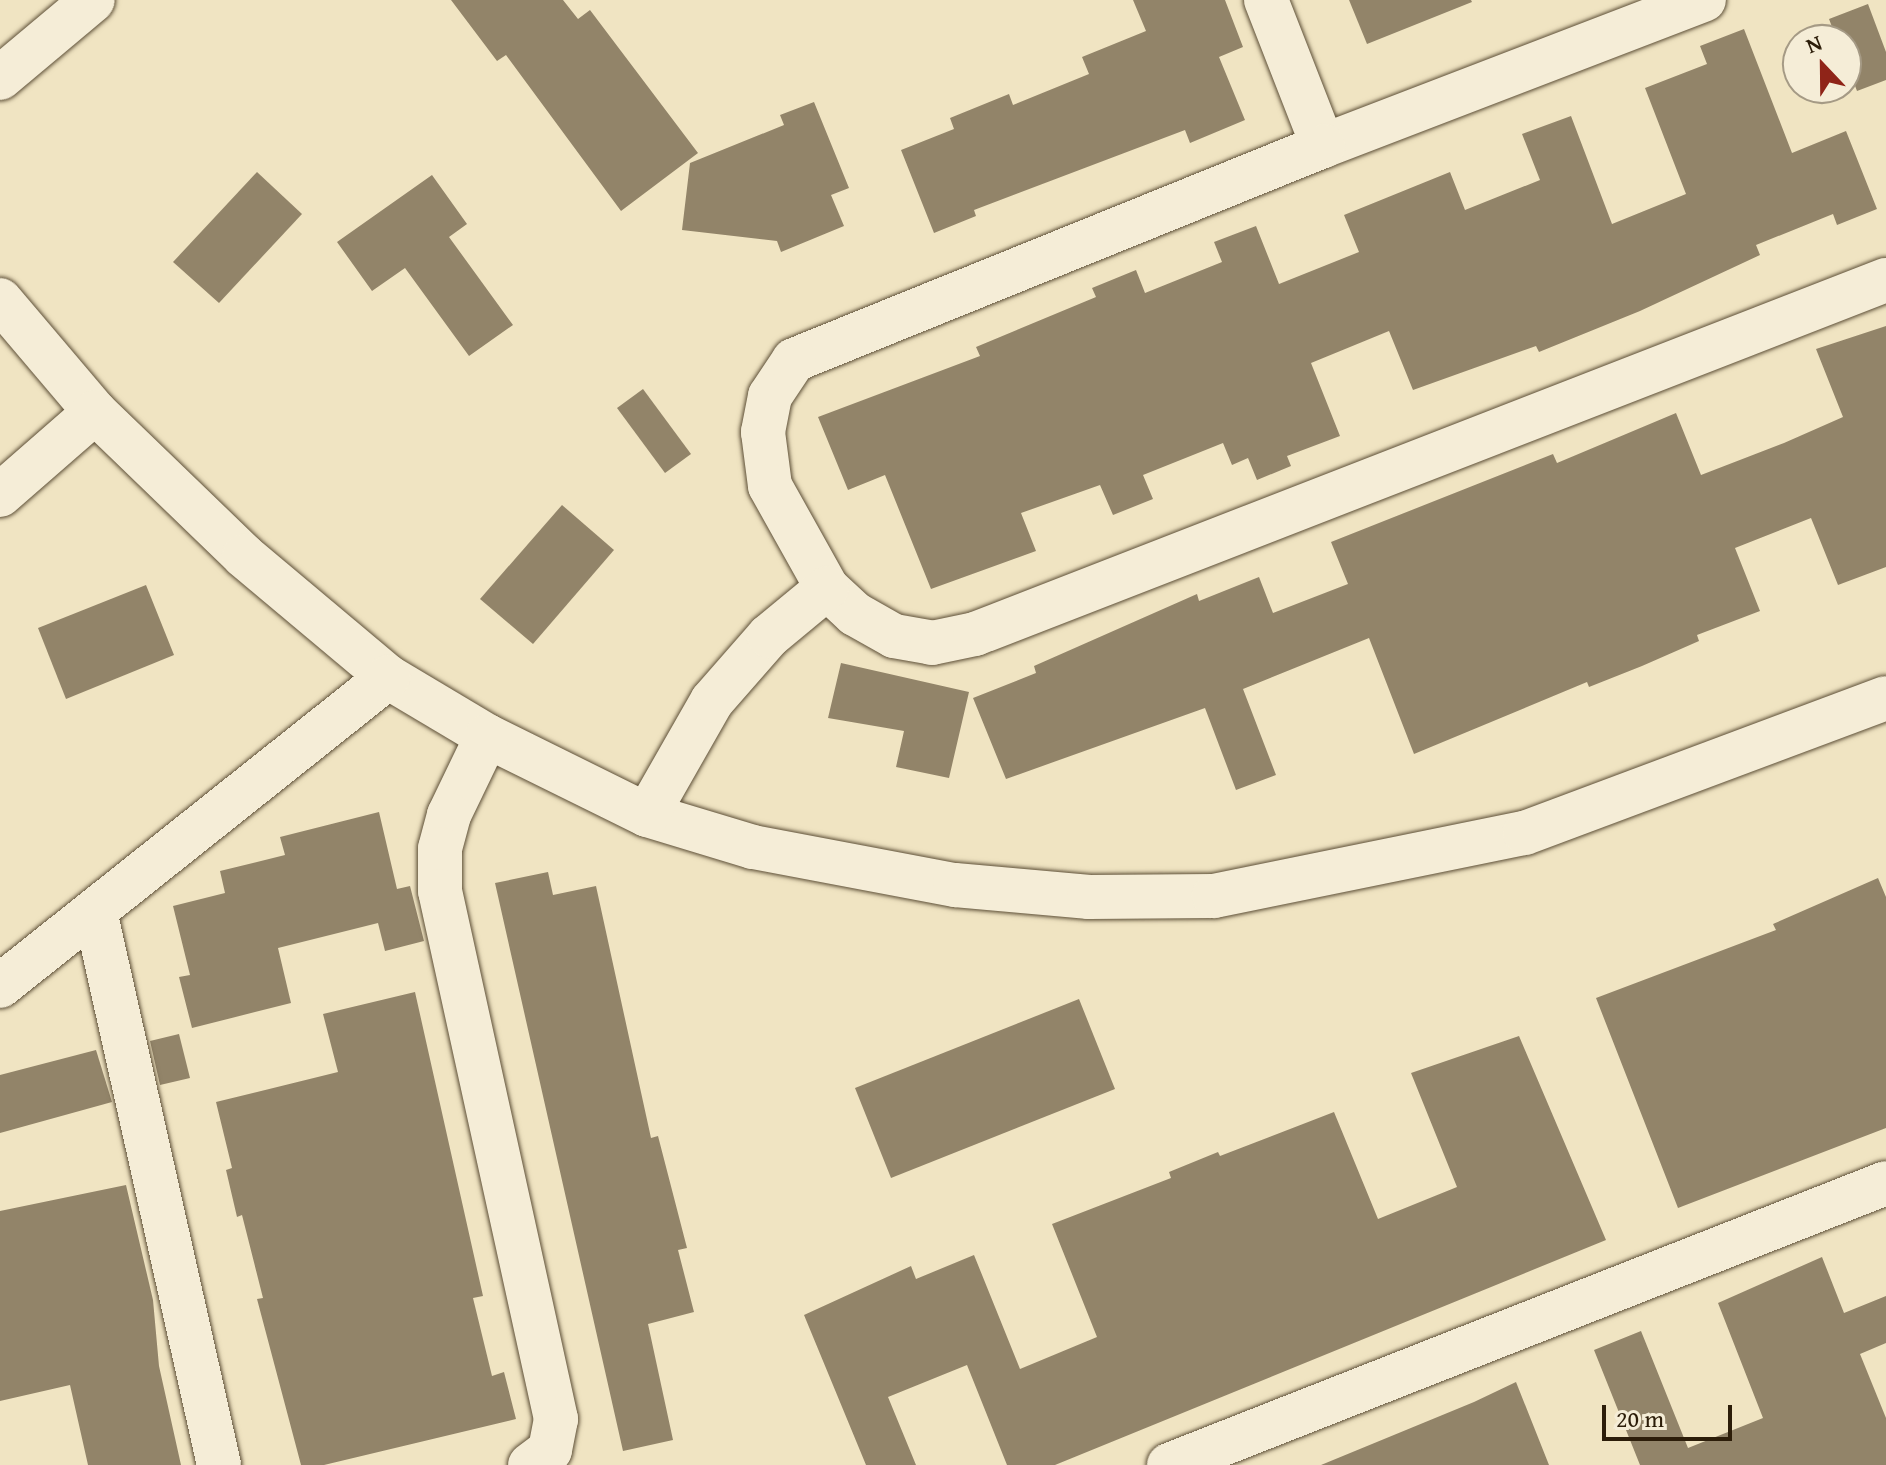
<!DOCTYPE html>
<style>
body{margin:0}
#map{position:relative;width:1886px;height:1465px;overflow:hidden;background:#f0e4c2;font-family:"Gentium Book Plus",serif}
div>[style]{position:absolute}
.building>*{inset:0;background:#928469}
.roads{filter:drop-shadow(0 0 2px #5d4f37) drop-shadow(0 0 2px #5d4f37)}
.minor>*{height:44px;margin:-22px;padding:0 22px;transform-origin:22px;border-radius:22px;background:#f5edd7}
span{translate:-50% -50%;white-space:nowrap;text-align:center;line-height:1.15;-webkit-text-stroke:7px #f5edd7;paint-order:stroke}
.north{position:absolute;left:1782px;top:24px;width:80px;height:80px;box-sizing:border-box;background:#f5edd7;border:2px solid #a59a85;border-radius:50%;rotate:338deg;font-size:22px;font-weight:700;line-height:32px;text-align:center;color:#2c1d09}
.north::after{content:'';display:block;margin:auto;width:28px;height:36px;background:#8f2418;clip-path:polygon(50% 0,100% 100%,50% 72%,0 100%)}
.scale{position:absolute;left:1602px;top:1405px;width:130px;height:36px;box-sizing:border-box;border:4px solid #2c1d09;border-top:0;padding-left:10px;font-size:24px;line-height:28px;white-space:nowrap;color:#2c1d09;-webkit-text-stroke:6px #f5edd7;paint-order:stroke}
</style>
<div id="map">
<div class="building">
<div style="clip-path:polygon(451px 0,563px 0,578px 19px,590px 10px,698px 153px,621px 211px,506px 55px,497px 61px)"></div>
<div style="clip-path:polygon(1133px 0,1225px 0,1243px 47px,1219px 57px,1245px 120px,1190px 143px,1185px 130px,974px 210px,976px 216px,934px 233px,901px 150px,954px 129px,950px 118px,1009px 94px,1013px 105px,1089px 74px,1082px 57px,1146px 31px)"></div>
<div style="clip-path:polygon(1349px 0,1471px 0,1472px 2px,1367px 44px)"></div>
<div style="clip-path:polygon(1868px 4px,1886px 52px,1886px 80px,1857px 91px,1846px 62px,1846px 40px,1837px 40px,1829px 19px)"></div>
<div style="clip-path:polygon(1744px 29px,1792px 153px,1846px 131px,1877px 209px,1837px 225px,1833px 214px,1756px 245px,1760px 255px,1640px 311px,1539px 352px,1536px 346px,1413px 390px,1389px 331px,1311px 363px,1340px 436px,1287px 456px,1291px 466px,1257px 480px,1248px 458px,1232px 465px,1223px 443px,1143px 475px,1153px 499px,1113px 515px,1100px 485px,1021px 513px,1036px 551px,931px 589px,885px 475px,848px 490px,818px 417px,980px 356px,976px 347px,1096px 297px,1092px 288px,1136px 270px,1145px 293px,1222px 262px,1214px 242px,1256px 226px,1279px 284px,1359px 252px,1344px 215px,1450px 172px,1465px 210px,1540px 180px,1522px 134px,1571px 116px,1612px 224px,1686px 194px,1645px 88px,1707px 64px,1700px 46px)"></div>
<div style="clip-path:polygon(814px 102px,849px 188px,831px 195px,844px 226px,781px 252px,777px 241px,682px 230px,690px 163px,784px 125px,780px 115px)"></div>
<div style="clip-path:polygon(257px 172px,302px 214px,219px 303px,173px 262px)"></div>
<div style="clip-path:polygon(432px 175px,467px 224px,449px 237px,513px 325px,469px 356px,405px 268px,372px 291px,337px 242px)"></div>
<div style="clip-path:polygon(1886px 326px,1886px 567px,1838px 585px,1811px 518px,1735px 548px,1760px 611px,1697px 635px,1699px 641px,1642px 666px,1589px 687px,1587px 682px,1414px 754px,1369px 638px,1243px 689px,1276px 775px,1236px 790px,1205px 708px,1006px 779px,973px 698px,1036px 673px,1034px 666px,1197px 594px,1199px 601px,1259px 577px,1273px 613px,1348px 584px,1331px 542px,1553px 454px,1557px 463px,1676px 413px,1701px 475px,1784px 443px,1843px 417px,1816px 349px)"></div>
<div style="clip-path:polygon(643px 389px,691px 454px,665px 473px,617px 408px)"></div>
<div style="clip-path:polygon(562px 505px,614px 550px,533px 644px,480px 599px)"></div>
<div style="clip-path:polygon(146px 585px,174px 655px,66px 699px,38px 628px)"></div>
<div style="clip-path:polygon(841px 663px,969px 692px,949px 778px,896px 767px,904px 731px,828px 718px)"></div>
<div style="clip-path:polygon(379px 812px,397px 889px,410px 886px,424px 941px,385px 951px,378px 923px,278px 948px,291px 1003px,192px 1028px,179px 977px,190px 975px,173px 906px,225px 893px,220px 871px,285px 855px,280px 837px)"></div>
<div style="clip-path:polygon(548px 872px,553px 895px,596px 886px,651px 1138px,658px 1136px,687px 1248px,678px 1250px,694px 1312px,648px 1324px,673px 1440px,623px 1451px,495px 883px)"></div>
<div style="clip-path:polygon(1878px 878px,1886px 897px,1886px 1128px,1678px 1208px,1596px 998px,1776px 930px,1773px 924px)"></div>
<div style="clip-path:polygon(415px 992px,483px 1296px,473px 1298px,492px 1376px,504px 1372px,516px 1419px,324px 1465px,301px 1465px,257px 1299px,263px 1298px,242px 1215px,237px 1217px,226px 1170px,232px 1168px,216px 1102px,338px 1072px,323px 1014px)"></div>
<div style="clip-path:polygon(1079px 999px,1115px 1089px,891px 1178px,855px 1088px)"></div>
<div style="clip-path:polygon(179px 1034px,190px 1078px,160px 1085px,150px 1041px)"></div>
<div style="clip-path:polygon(1519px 1036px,1606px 1240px,1055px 1465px,1007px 1465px,967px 1365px,888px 1397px,916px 1465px,866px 1465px,804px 1315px,911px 1266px,916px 1279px,974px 1255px,1020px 1369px,1097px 1337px,1052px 1224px,1171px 1178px,1169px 1172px,1218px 1152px,1220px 1156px,1334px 1112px,1378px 1219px,1457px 1187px,1411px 1073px)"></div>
<div style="clip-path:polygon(96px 1050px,112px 1102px,0 1133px,0 1075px)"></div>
<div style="clip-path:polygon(126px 1185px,153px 1300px,159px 1366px,181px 1465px,88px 1465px,70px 1385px,0 1401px,0 1211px)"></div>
<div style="clip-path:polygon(1822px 1257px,1844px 1313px,1886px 1296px,1886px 1343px,1860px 1354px,1886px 1418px,1886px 1465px,1640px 1465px,1594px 1350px,1641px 1331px,1688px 1448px,1763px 1418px,1718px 1303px)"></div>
<div style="clip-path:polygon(1516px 1382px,1549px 1465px,1321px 1465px,1474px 1402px)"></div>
</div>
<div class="roads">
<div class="minor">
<div style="left:1266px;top:0;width:157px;rotate:68.7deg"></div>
<div style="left:1323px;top:146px;width:408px;rotate:-21deg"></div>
<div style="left:0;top:78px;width:121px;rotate:-40deg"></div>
<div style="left:1323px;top:146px;width:571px;rotate:157.97deg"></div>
<div style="left:794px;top:360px;width:43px;rotate:123.7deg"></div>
<div style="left:770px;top:396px;width:37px;rotate:101deg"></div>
<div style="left:763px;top:432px;width:54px;rotate:82.6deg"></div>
<div style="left:770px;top:486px;width:117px;rotate:60.8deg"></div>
<div style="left:827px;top:588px;width:38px;rotate:43deg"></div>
<div style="left:855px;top:614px;width:45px;rotate:29.4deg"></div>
<div style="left:894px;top:636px;width:39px;rotate:10deg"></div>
<div style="left:932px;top:643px;width:44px;rotate:-11.8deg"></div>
<div style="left:975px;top:634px;width:977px;rotate:-21.24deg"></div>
<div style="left:0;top:300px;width:147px;rotate:49.7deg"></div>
<div style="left:95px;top:412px;width:207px;rotate:44deg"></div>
<div style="left:244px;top:556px;width:188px;rotate:40deg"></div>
<div style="left:388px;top:677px;width:115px;rotate:30.8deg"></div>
<div style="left:487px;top:736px;width:178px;rotate:26.3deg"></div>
<div style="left:647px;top:815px;width:111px;rotate:16.8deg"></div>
<div style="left:753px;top:847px;width:206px;rotate:10.7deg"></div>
<div style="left:955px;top:885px;width:135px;rotate:5.1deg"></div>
<div style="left:1089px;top:897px;width:125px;rotate:-0.5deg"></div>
<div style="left:1214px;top:896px;width:317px;rotate:-11.5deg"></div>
<div style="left:1525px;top:833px;width:385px;rotate:-20.5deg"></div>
<div style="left:0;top:495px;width:126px;rotate:-41.1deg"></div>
<div style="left:487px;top:736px;width:88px;rotate:115.7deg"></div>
<div style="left:449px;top:815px;width:35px;rotate:105deg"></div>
<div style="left:440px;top:849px;width:42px;rotate:90deg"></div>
<div style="left:440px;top:891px;width:541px;rotate:77.61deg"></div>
<div style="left:556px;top:1419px;width:32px;rotate:101deg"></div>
<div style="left:550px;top:1450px;width:25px;rotate:143deg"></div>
<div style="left:647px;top:815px;width:131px;rotate:-60.3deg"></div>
<div style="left:712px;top:701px;width:86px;rotate:-48.8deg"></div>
<div style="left:769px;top:636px;width:75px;rotate:-39.6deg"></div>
<div style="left:95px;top:911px;width:568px;rotate:77.38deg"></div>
<div style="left:0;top:986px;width:496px;rotate:-38.5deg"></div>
<div style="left:1169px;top:1465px;width:770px;rotate:-21.47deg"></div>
</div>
</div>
<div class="north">N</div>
<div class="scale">20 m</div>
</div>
